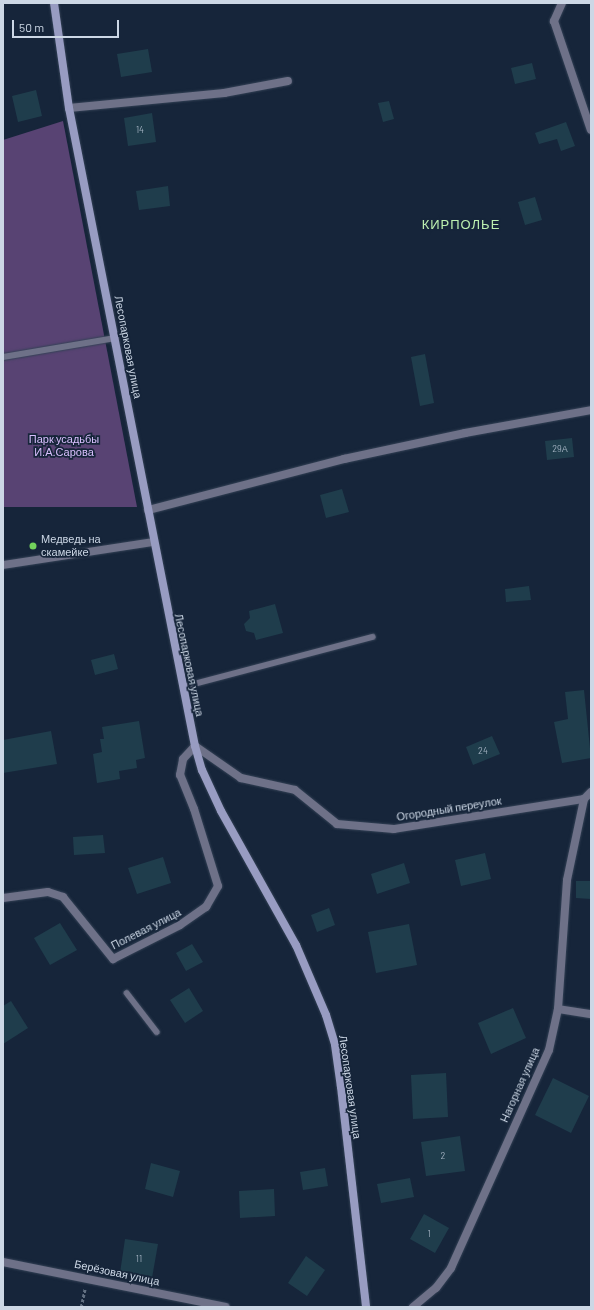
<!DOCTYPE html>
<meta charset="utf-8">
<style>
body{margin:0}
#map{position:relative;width:594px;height:1310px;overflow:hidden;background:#16253a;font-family:Barlow,sans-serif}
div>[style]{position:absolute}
.forest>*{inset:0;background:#584373}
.building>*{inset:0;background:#1f3d4c}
.path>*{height:2.5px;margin-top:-1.25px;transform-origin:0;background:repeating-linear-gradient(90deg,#627082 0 3px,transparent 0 5px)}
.roads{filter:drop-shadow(0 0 1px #334155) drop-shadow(0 0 1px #334155)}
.lane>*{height:5.5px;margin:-2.75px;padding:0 2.75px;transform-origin:2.75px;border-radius:2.75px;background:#6e7188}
.street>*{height:8px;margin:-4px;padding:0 4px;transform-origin:4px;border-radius:4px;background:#6e7188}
.secondary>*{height:8px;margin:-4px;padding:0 4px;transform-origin:4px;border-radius:4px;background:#989cc2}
.dots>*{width:11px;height:11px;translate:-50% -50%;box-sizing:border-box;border:2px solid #16253a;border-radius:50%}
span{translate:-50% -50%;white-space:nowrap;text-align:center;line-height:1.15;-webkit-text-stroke:3.5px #16253a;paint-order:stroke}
.number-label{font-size:9px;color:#a1b0bf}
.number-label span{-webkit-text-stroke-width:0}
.street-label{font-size:11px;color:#ccd7e5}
.park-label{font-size:11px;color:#d9bffd}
.poi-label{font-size:11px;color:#ccd7e5}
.left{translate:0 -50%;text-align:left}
.quarter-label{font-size:13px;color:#bcefb0;letter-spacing:1px}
.frame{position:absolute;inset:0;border:4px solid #ccd7e5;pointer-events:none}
.scale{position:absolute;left:12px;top:20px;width:107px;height:18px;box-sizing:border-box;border:2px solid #ccd7e5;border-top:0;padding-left:5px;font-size:12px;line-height:14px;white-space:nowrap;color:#ccd7e5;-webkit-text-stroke:3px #16253a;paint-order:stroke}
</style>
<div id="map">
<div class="forest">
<div style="clip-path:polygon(63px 121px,137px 507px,3px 507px,3px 140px)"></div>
</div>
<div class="building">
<div style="clip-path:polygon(148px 49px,152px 72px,121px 77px,117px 54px)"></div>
<div style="clip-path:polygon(532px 63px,536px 79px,515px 84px,511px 68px)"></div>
<div style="clip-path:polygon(36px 90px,42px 116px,18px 122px,12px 96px)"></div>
<div style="clip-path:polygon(389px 101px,394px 119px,383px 122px,378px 103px)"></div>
<div style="clip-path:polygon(152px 113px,156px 142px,128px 146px,124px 118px)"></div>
<div style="clip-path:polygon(566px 122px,575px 146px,561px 151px,557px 139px,539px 144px,535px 133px)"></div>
<div style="clip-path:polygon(168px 186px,170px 206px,139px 210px,136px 191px)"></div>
<div style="clip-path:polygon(535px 197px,542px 220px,525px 225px,518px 202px)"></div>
<div style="clip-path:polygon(425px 354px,434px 403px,420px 406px,411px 357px)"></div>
<div style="clip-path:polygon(572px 438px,574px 457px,547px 460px,545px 441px)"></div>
<div style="clip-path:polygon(342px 489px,349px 512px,326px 518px,320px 495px)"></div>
<div style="clip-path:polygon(529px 586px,531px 600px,506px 602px,505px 589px)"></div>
<div style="clip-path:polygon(275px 604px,283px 633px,256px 640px,254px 633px,246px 631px,244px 624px,250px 618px,249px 611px)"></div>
<div style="clip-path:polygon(114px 654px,118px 669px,95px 675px,91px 660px)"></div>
<div style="clip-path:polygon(584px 690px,591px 758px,562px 763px,554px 722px,568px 719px,565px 692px)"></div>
<div style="clip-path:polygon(139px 721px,145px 758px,136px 760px,137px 768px,119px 771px,120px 779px,97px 783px,93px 754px,102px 752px,100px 739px,104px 739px,102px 727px)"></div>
<div style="clip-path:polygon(51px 731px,57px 764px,3px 773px,3px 740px)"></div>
<div style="clip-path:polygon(492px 736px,500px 754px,473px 765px,466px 747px)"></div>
<div style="clip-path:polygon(103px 835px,105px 853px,74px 855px,73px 837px)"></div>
<div style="clip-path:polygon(485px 853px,491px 879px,461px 886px,455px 860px)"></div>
<div style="clip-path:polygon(163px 857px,171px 883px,137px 894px,128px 868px)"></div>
<div style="clip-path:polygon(404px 863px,410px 883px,377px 894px,371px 874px)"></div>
<div style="clip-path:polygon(576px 881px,591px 881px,591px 899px,576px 898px)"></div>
<div style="clip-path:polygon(329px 908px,335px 925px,317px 932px,311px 915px)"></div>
<div style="clip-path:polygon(60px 923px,77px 950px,50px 965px,34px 938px)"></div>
<div style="clip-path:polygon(409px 924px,417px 965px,376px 973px,368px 932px)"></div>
<div style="clip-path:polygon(192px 944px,203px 962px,186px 971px,176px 953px)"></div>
<div style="clip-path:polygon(189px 988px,203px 1011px,185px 1023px,170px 1000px)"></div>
<div style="clip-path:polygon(11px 1001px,28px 1028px,3px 1044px,3px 1006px)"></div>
<div style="clip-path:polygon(513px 1008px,526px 1038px,491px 1054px,478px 1023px)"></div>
<div style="clip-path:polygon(446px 1073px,448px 1117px,413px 1119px,411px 1075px)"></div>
<div style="clip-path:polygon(553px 1078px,589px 1096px,571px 1133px,535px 1115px)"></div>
<div style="clip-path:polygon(460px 1136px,465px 1171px,426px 1176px,421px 1142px)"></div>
<div style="clip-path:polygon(151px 1163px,180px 1171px,173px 1197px,145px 1189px)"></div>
<div style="clip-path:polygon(325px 1168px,328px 1186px,303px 1190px,300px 1172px)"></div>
<div style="clip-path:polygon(410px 1178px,414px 1197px,381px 1203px,377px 1184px)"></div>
<div style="clip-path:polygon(274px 1189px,275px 1216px,240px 1218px,239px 1191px)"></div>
<div style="clip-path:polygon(424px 1214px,449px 1228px,435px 1253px,410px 1239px)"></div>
<div style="clip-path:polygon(125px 1239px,158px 1244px,152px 1278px,120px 1273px)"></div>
<div style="clip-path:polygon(306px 1256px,325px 1270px,307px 1296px,288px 1283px)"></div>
</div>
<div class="path">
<div style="left:81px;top:1307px;width:19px;rotate:-78deg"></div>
</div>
<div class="roads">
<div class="lane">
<div style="left:3px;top:357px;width:114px;rotate:-9.6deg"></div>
<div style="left:183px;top:687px;width:196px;rotate:-14.8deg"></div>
<div style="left:127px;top:993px;width:49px;rotate:52.4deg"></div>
</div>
<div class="street">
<div style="left:562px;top:3px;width:20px;rotate:114deg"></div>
<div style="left:554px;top:21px;width:115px;rotate:71.3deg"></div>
<div style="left:69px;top:108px;width:156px;rotate:-5.5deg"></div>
<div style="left:224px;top:93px;width:65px;rotate:-10.6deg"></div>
<div style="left:148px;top:510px;width:203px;rotate:-14.6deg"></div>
<div style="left:344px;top:459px;width:124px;rotate:-12.1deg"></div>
<div style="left:465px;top:433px;width:128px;rotate:-10.3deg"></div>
<div style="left:3px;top:565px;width:152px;rotate:-8.7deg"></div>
<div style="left:3px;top:898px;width:45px;rotate:-7.6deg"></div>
<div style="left:48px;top:892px;width:16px;rotate:18deg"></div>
<div style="left:63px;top:897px;width:80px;rotate:51.1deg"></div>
<div style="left:113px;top:959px;width:75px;rotate:-26.9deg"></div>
<div style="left:180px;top:925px;width:32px;rotate:-35deg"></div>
<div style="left:206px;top:907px;width:24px;rotate:-60deg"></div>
<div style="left:218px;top:886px;width:81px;rotate:-107.3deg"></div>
<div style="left:194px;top:809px;width:37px;rotate:-112deg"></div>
<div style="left:180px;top:775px;width:16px;rotate:-79deg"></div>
<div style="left:183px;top:759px;width:18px;rotate:-47deg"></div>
<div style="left:195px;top:746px;width:56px;rotate:34.8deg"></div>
<div style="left:241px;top:778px;width:55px;rotate:12.5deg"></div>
<div style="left:295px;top:790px;width:54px;rotate:39deg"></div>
<div style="left:337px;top:824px;width:57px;rotate:5deg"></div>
<div style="left:394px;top:829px;width:192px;rotate:-9deg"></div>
<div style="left:558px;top:1009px;width:33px;rotate:9deg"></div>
<div style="left:3px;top:1262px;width:227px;rotate:11.4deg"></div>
<div style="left:413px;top:1307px;width:30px;rotate:-40deg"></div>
<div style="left:436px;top:1288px;width:25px;rotate:-53deg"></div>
<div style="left:451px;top:1268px;width:239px;rotate:-65.8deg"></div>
<div style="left:549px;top:1050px;width:42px;rotate:-77.6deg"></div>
<div style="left:558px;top:1009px;width:129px;rotate:-86deg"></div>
<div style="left:567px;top:880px;width:83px;rotate:-78.1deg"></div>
<div style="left:584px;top:799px;width:10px;rotate:-45deg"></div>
</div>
<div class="secondary">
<div style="left:54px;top:3px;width:106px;rotate:81.9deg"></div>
<div style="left:69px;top:108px;width:650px;rotate:78.83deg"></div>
<div style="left:195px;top:746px;width:25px;rotate:74deg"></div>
<div style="left:202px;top:770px;width:45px;rotate:65.1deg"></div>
<div style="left:221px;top:811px;width:154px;rotate:60.8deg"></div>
<div style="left:296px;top:945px;width:76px;rotate:66.8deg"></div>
<div style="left:326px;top:1015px;width:31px;rotate:73deg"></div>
<div style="left:335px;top:1045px;width:42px;rotate:81.9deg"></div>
<div style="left:341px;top:1087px;width:221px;rotate:83.5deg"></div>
</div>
</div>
<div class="dots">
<div style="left:33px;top:546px;background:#73d25c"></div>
</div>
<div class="number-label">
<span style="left:140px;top:130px">14</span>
<span style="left:560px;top:449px">29А</span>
<span style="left:483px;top:751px">24</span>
<span style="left:443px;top:1156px">2</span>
<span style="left:429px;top:1234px">1</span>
<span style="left:139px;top:1259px">11</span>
</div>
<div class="street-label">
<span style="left:128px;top:347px;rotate:79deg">Лесопарковая улица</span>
<span style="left:189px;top:665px;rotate:78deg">Лесопарковая улица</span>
<span style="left:449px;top:809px;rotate:-9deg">Огородный переулок</span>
<span style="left:146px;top:929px;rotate:-27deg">Полевая улица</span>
<span style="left:520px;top:1085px;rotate:-66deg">Нагорная улица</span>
<span style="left:350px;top:1087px;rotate:82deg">Лесопарковая улица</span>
<span style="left:117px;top:1273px;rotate:12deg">Берёзовая улица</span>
</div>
<div class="park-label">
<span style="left:64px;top:446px">Парк усадьбы<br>И.А.Сарова</span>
</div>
<div class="poi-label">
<span class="left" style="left:41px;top:546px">Медведь на<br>скамейке</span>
</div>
<div class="quarter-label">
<span style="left:461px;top:224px">КИРПОЛЬЕ</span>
</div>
<div class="frame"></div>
<div class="scale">50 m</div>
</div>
